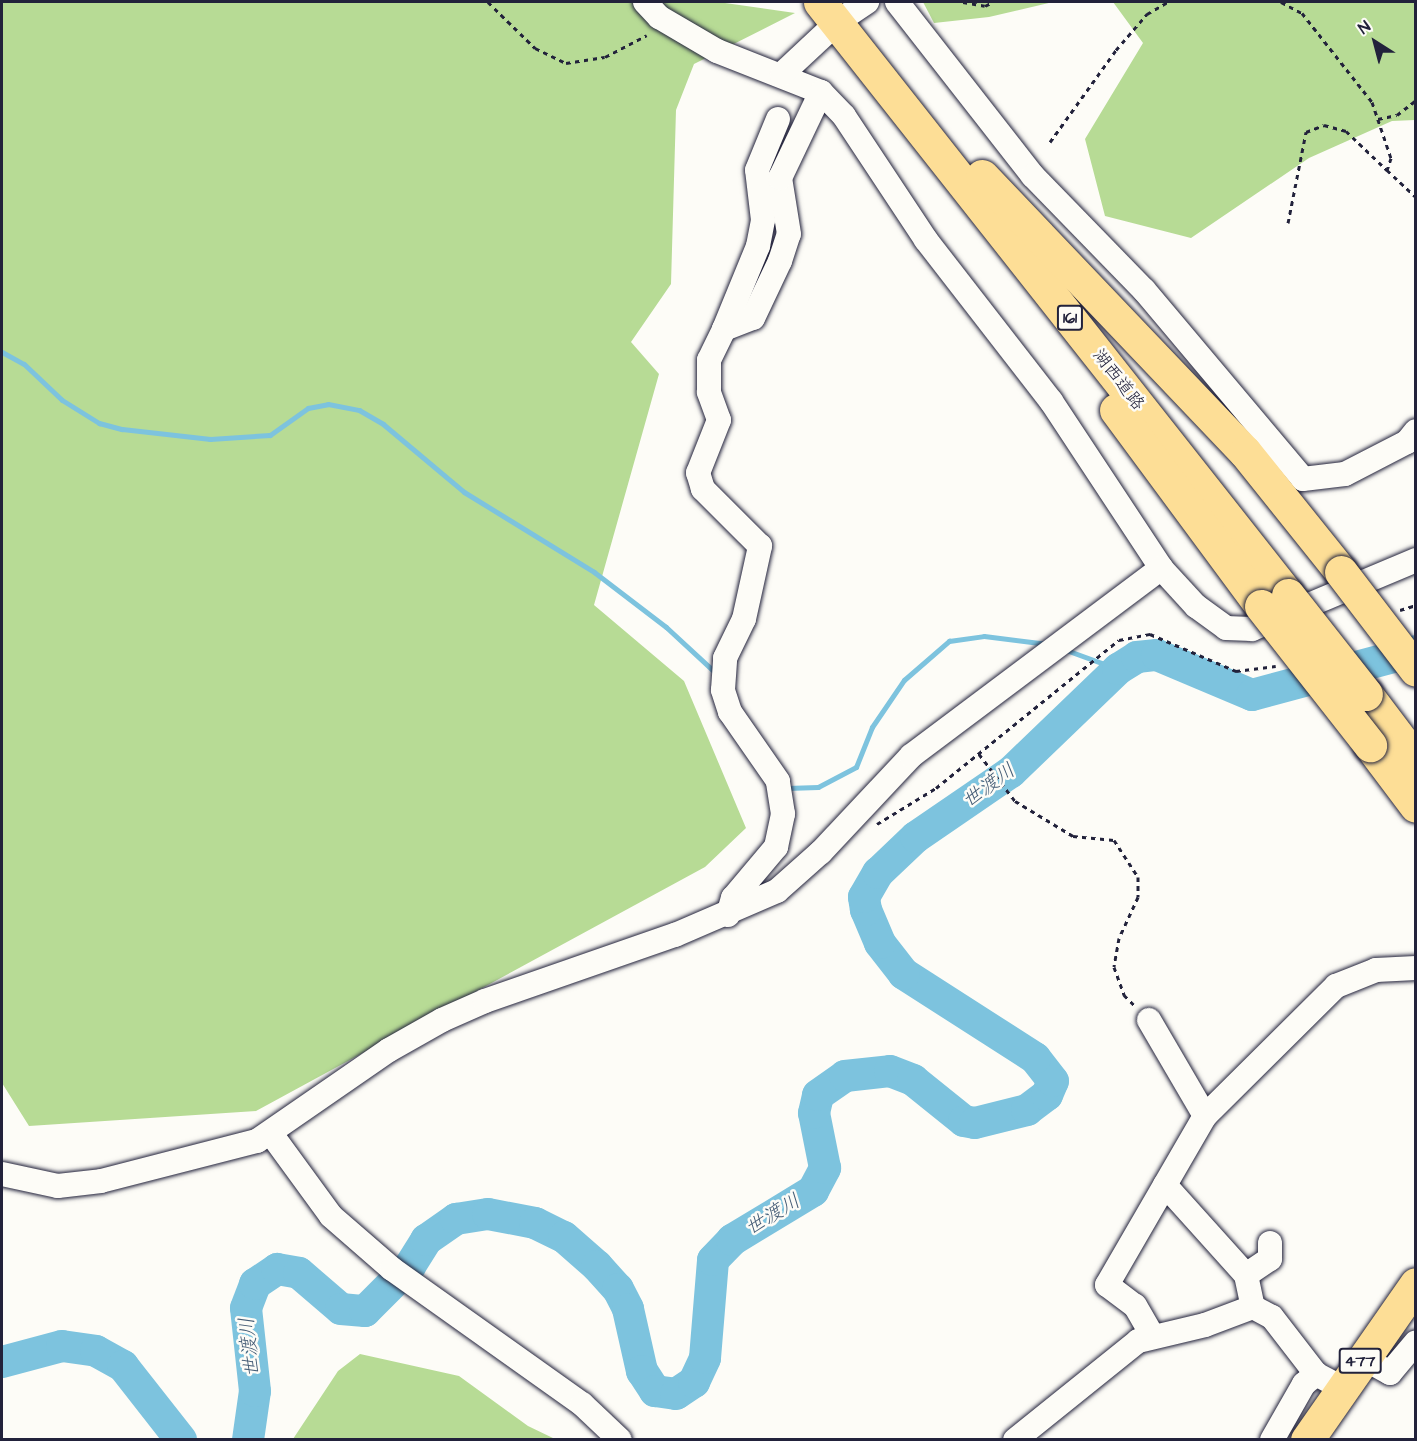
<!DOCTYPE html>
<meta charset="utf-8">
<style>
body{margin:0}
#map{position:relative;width:1417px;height:1441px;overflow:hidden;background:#fdfcf7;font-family:"Architects Daughter","Klee One",sans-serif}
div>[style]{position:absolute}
.green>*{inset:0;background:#b7db95}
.stream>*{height:5px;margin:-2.5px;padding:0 2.5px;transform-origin:2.5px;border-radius:2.5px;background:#7dc3de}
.river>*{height:32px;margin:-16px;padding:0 16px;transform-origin:16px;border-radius:16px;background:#7dc3de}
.path>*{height:3px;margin-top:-1.5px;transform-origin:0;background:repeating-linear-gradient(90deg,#22223b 0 4.5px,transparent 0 9px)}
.roads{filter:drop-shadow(0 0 2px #22223b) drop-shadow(0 0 2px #22223b)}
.minor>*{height:24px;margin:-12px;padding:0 12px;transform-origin:12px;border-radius:12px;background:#fdfcf7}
.highway>*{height:33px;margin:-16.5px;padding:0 16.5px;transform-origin:16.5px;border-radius:16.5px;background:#fdde96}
.bridges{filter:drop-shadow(0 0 2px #22223b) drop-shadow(0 0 2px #22223b)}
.highway-bridge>*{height:33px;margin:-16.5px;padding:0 16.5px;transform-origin:16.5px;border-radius:16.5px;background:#fdde96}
span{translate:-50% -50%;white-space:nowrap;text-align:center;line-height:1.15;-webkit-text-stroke:5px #fdfcf7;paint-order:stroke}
.shield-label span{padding:2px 4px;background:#fdfcf7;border:2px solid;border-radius:4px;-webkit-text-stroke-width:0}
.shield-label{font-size:16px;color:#22223b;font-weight:700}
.street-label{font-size:18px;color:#22223b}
.water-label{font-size:20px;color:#425a74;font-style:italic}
.frame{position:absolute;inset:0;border:3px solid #22223b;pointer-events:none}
.north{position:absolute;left:1345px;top:12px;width:60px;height:60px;-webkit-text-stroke:4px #fdfcf7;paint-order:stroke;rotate:324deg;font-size:16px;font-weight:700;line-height:24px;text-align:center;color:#22223b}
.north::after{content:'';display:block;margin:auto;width:21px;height:27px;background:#22223b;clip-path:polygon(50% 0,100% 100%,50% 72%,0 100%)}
</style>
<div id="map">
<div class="green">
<div style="clip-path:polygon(2px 2px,718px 2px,795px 13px,694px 64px,676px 110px,671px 284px,631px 342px,659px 374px,594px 605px,684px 681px,746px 828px,705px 867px,256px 1111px,29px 1126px,2px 1083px)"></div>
<div style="clip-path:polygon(923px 2px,1053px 2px,989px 17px,934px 23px)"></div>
<div style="clip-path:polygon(1113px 2px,1415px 2px,1415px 120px,1392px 121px,1309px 158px,1191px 238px,1105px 216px,1085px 139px,1143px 43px)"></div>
<div style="clip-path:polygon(360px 1354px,459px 1376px,528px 1426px,555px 1439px,293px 1439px,338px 1371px)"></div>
</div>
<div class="stream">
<div style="left:2px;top:352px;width:25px;rotate:29deg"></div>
<div style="left:24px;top:364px;width:52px;rotate:43.5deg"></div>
<div style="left:62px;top:400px;width:44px;rotate:31.9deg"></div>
<div style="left:99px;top:423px;width:24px;rotate:15deg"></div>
<div style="left:122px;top:429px;width:89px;rotate:6.5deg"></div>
<div style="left:210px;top:439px;width:60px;rotate:-3.8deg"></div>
<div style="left:270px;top:435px;width:47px;rotate:-35.4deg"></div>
<div style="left:308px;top:408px;width:20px;rotate:-11deg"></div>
<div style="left:328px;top:404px;width:32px;rotate:11deg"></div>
<div style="left:359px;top:410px;width:28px;rotate:30deg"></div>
<div style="left:383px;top:424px;width:106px;rotate:40deg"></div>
<div style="left:464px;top:492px;width:153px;rotate:31.6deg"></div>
<div style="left:594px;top:572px;width:91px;rotate:37.4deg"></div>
<div style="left:666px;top:627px;width:69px;rotate:42.7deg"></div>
<div style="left:1066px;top:650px;width:55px;rotate:20.1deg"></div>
<div style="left:787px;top:788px;width:31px;rotate:-2deg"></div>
<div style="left:818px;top:787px;width:43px;rotate:-27.8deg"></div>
<div style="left:856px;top:767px;width:43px;rotate:-68.2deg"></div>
<div style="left:872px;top:727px;width:57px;rotate:-55.8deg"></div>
<div style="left:904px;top:680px;width:60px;rotate:-40.9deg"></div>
<div style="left:949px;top:641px;width:35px;rotate:-8deg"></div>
<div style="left:984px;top:636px;width:64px;rotate:7.1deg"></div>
</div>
<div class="river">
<div style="left:2px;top:1362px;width:62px;rotate:-14.9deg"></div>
<div style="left:62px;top:1346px;width:34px;rotate:8deg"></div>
<div style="left:96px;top:1351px;width:31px;rotate:29deg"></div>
<div style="left:123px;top:1366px;width:94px;rotate:51.9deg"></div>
<div style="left:248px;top:1440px;width:49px;rotate:-81.9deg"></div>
<div style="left:255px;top:1391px;width:83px;rotate:-96.2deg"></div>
<div style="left:246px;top:1308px;width:26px;rotate:-69deg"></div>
<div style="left:255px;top:1284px;width:27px;rotate:-34deg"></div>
<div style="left:277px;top:1269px;width:22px;rotate:10deg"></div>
<div style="left:299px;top:1273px;width:55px;rotate:40.6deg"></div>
<div style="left:341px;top:1309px;width:24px;rotate:5deg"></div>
<div style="left:365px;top:1311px;width:64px;rotate:-45deg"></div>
<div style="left:410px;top:1266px;width:31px;rotate:-58deg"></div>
<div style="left:426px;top:1240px;width:37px;rotate:-35deg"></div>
<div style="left:456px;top:1219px;width:32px;rotate:-9deg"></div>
<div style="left:488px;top:1214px;width:48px;rotate:10.8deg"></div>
<div style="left:535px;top:1223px;width:32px;rotate:26deg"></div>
<div style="left:564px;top:1237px;width:44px;rotate:41.3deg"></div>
<div style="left:597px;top:1266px;width:31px;rotate:48deg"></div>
<div style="left:618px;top:1289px;width:22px;rotate:63deg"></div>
<div style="left:628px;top:1309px;width:64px;rotate:77.3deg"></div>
<div style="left:642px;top:1371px;width:24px;rotate:57deg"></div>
<div style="left:655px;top:1391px;width:21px;rotate:8deg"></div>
<div style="left:676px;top:1394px;width:22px;rotate:-34deg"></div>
<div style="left:694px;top:1382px;width:26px;rotate:-65deg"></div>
<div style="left:705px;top:1358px;width:98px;rotate:-85.3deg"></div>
<div style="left:713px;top:1260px;width:28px;rotate:-46deg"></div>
<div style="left:732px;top:1240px;width:95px;rotate:-31.2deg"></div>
<div style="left:813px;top:1191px;width:26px;rotate:-62deg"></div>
<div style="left:825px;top:1168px;width:56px;rotate:-101.3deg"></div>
<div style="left:814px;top:1113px;width:18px;rotate:-77deg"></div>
<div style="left:818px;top:1095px;width:33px;rotate:-35deg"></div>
<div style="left:845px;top:1076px;width:45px;rotate:-6.3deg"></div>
<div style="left:890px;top:1071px;width:25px;rotate:21deg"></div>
<div style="left:913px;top:1080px;width:65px;rotate:38.8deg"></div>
<div style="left:964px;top:1121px;width:11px;rotate:10deg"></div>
<div style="left:975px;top:1123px;width:54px;rotate:-14deg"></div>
<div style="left:1027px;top:1110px;width:25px;rotate:-37deg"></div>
<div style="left:1047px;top:1095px;width:15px;rotate:-67deg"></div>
<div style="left:1053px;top:1081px;width:29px;rotate:-128deg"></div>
<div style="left:1035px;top:1058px;width:156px;rotate:-147.3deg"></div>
<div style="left:904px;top:974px;width:39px;rotate:-128deg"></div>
<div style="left:880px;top:943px;width:36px;rotate:-113deg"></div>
<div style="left:866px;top:910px;width:13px;rotate:-99deg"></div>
<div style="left:864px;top:897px;width:28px;rotate:-60deg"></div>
<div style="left:878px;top:873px;width:52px;rotate:-43.5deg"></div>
<div style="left:916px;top:837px;width:115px;rotate:-34.4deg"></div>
<div style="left:1011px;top:772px;width:149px;rotate:-43.9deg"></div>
<div style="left:1118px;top:669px;width:22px;rotate:-32deg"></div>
<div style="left:1137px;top:657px;width:20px;rotate:-6deg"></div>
<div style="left:1157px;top:655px;width:103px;rotate:22.8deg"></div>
<div style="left:1252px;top:695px;width:170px;rotate:-15deg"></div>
</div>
<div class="path">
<div style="left:488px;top:2px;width:66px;rotate:44.4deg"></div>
<div style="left:535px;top:48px;width:34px;rotate:26deg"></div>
<div style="left:566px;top:63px;width:39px;rotate:-9deg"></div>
<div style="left:605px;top:57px;width:47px;rotate:-27.6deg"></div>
<div style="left:963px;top:2px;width:22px;rotate:10deg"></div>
<div style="left:985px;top:6px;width:9px;rotate:-27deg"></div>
<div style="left:1281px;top:2px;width:24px;rotate:28deg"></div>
<div style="left:1302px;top:13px;width:113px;rotate:51.8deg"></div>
<div style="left:1372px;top:102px;width:59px;rotate:71.3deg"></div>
<div style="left:1391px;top:158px;width:13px;rotate:108deg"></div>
<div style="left:1387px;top:170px;width:40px;rotate:43deg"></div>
<div style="left:1378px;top:119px;width:19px;rotate:-12deg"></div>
<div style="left:1397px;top:115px;width:24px;rotate:-38deg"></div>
<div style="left:1050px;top:142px;width:113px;rotate:-54.3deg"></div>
<div style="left:1116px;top:50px;width:48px;rotate:-49.3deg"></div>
<div style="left:1147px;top:14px;width:24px;rotate:-30deg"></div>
<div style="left:1288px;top:223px;width:93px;rotate:-78.8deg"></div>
<div style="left:1306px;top:132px;width:19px;rotate:-21deg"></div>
<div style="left:1324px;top:125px;width:23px;rotate:15deg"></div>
<div style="left:1346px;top:131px;width:57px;rotate:43.6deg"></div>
<div style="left:1400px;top:610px;width:17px;rotate:-17deg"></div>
<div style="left:979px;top:754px;width:59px;rotate:52.5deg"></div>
<div style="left:1015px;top:801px;width:68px;rotate:31.1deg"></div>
<div style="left:1073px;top:836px;width:41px;rotate:5.6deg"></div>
<div style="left:1114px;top:840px;width:44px;rotate:57deg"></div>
<div style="left:1138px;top:877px;width:20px;rotate:90deg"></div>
<div style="left:1138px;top:897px;width:45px;rotate:114.9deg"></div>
<div style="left:1119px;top:938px;width:29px;rotate:100deg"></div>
<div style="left:1114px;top:967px;width:30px;rotate:70deg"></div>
<div style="left:1124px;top:995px;width:16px;rotate:45deg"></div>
<div style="left:877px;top:824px;width:69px;rotate:-31.4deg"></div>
<div style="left:936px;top:788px;width:235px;rotate:-39deg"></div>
<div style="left:1119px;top:640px;width:32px;rotate:-11deg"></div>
<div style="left:1150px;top:634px;width:94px;rotate:23.3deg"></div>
<div style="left:1236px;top:671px;width:40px;rotate:-7.1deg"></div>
</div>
<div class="roads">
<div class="minor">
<div style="left:645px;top:2px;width:21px;rotate:47deg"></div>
<div style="left:659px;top:17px;width:67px;rotate:30.4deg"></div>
<div style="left:717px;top:51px;width:112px;rotate:21.5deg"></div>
<div style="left:821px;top:92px;width:33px;rotate:46deg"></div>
<div style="left:844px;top:116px;width:149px;rotate:56.5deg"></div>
<div style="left:926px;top:240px;width:204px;rotate:52.2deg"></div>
<div style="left:1051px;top:401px;width:200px;rotate:56.6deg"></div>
<div style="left:1161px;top:568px;width:52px;rotate:47.4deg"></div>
<div style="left:1196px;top:606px;width:37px;rotate:36deg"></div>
<div style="left:1226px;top:628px;width:26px;rotate:2deg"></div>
<div style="left:1252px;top:629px;width:178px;rotate:-22.8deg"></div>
<div style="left:897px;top:2px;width:221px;rotate:52deg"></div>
<div style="left:1033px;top:176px;width:159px;rotate:45.8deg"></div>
<div style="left:1144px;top:290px;width:247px;rotate:49.9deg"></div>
<div style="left:1303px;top:479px;width:42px;rotate:-6.8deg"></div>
<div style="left:1345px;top:474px;width:70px;rotate:-27.3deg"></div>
<div style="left:1407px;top:442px;width:14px;rotate:-51deg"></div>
<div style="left:849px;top:14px;width:22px;rotate:-34deg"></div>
<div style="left:782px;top:74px;width:60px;rotate:-43deg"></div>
<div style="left:724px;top:329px;width:90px;rotate:-67.7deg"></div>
<div style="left:758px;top:246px;width:26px;rotate:-79deg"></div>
<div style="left:763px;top:220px;width:50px;rotate:-96.8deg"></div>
<div style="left:757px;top:170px;width:55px;rotate:-67.6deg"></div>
<div style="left:728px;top:915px;width:18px;rotate:-74deg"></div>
<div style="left:733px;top:898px;width:67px;rotate:-49.9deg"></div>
<div style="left:776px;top:847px;width:34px;rotate:-78deg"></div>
<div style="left:783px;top:814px;width:33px;rotate:-99deg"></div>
<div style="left:778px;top:781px;width:84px;rotate:-124.8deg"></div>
<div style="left:730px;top:712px;width:23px;rotate:-108deg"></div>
<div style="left:723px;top:690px;width:32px;rotate:-86deg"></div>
<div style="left:725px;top:658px;width:43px;rotate:-64deg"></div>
<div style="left:744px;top:619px;width:75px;rotate:-77.6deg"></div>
<div style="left:760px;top:546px;width:81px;rotate:-135deg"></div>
<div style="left:703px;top:489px;width:17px;rotate:-107deg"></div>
<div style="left:698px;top:473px;width:57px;rotate:-68.4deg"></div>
<div style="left:719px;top:420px;width:30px;rotate:-110deg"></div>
<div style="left:709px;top:392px;width:32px;rotate:-90deg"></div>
<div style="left:709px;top:360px;width:34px;rotate:-64deg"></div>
<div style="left:724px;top:329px;width:31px;rotate:-21deg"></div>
<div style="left:753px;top:318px;width:63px;rotate:-64.7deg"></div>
<div style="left:780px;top:261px;width:28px;rotate:-72deg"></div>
<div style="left:789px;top:234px;width:57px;rotate:-99.1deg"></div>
<div style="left:780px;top:178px;width:95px;rotate:-64.5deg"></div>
<div style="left:1149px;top:1020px;width:111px;rotate:59.7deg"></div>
<div style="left:272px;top:1135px;width:100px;rotate:53.9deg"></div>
<div style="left:331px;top:1216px;width:81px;rotate:41deg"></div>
<div style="left:392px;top:1269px;width:233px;rotate:35.4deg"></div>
<div style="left:582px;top:1404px;width:52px;rotate:43.5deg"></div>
<div style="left:2px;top:1174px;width:57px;rotate:12.1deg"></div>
<div style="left:58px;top:1186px;width:43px;rotate:-6.6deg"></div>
<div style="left:101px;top:1181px;width:161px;rotate:-14.4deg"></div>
<div style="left:257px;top:1141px;width:160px;rotate:-34.6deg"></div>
<div style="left:389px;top:1050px;width:61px;rotate:-29.5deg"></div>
<div style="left:442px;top:1020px;width:47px;rotate:-23.8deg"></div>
<div style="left:485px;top:1001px;width:201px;rotate:-19.2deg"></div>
<div style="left:675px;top:935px;width:111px;rotate:-23.3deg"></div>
<div style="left:777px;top:891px;width:59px;rotate:-41.6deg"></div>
<div style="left:821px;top:852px;width:132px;rotate:-46.8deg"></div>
<div style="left:911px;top:756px;width:313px;rotate:-36.9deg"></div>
<div style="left:1165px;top:1185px;width:121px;rotate:48deg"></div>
<div style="left:1246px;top:1275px;width:33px;rotate:78deg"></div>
<div style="left:1246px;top:1275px;width:29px;rotate:-34deg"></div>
<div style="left:1270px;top:1259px;width:16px;rotate:-90deg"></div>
<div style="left:1152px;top:1335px;width:34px;rotate:-120deg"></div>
<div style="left:1135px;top:1306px;width:35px;rotate:-143deg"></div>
<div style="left:1107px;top:1285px;width:195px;rotate:-59.9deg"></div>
<div style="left:1205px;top:1116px;width:185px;rotate:-44.8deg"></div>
<div style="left:1336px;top:986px;width:43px;rotate:-21.8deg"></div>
<div style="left:1376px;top:970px;width:40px;rotate:-2.9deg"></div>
<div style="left:1363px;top:1358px;width:31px;rotate:29deg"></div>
<div style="left:1390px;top:1373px;width:40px;rotate:-50deg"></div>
<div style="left:1015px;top:1440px;width:158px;rotate:-38.8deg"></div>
<div style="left:1138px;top:1341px;width:69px;rotate:-13.4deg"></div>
<div style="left:1205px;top:1325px;width:51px;rotate:-20.6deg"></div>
<div style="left:1253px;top:1307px;width:21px;rotate:28deg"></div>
<div style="left:1272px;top:1317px;width:72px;rotate:52.3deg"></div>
<div style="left:1272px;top:1440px;width:64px;rotate:-60.3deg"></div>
<div style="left:1304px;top:1384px;width:16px;rotate:-40deg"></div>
<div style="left:1316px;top:1374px;width:15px;rotate:28deg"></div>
</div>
<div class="highway">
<div style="left:820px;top:2px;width:755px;rotate:51.72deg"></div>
<div style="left:982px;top:176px;width:381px;rotate:46.4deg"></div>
<div style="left:1245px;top:452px;width:154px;rotate:51.3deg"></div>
<div style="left:1116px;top:410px;width:244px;rotate:53.5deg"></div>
<div style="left:1366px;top:694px;width:83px;rotate:52.9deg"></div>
<div style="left:1370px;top:745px;width:76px;rotate:53deg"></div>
<div style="left:1307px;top:1440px;width:190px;rotate:-55.1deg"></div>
</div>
</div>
<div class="bridges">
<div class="highway-bridge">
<div style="left:1341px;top:572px;width:123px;rotate:52.6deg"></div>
<div style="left:1288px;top:595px;width:126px;rotate:51.8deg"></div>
<div style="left:1261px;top:606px;width:177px;rotate:51.9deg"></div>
</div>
</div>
<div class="shield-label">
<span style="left:1070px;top:318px">161</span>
<span style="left:1360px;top:1361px">477</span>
</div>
<div class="street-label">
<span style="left:1118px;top:380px;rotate:52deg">湖西道路</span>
</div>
<div class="water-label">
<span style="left:989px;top:786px;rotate:-36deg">世渡川</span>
<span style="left:773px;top:1215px;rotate:-31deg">世渡川</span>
<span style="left:250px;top:1347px;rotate:-96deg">世渡川</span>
</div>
<div class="frame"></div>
<div class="north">N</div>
</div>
